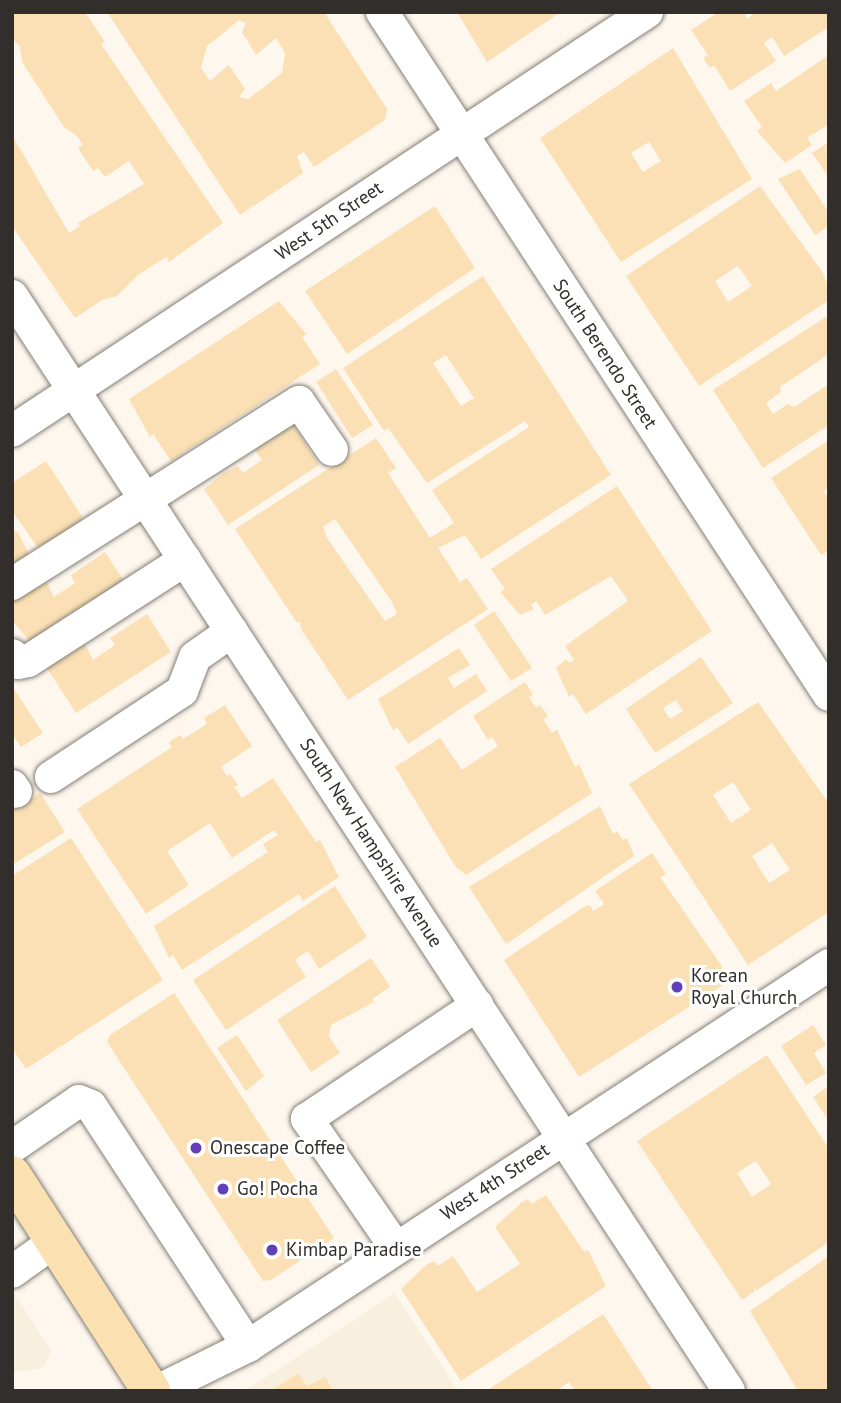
<!DOCTYPE html>
<style>
body{margin:0}
#map{position:relative;width:841px;height:1403px;overflow:hidden;background:#fdf7ee;font-family:"PT Sans",sans-serif}
div>[style]{position:absolute}
.built>*{inset:0;background:#f8efde}
.building>*{inset:0;background:#fae0b4}
.roads{filter:drop-shadow(0 0 2px #847f76) drop-shadow(0 0 2px #847f76)}
.minor>*{height:32px;margin:-16px;padding:0 16px;transform-origin:16px;border-radius:16px;background:#fff}
.major>*{height:38px;margin:-19px;padding:0 19px;transform-origin:19px;border-radius:19px;background:#fbe1b2}
.dots>*{width:19px;height:19px;translate:-50% -50%;box-sizing:border-box;border:4px solid #fff;border-radius:50%}
span{translate:-50% -50%;white-space:nowrap;text-align:center;line-height:1.15;-webkit-text-stroke:6px #fff;paint-order:stroke}
.street-label{font-size:19px;color:#312e2b}
.poi-label{font-size:19px;color:#312e2b}
.left{translate:0 -50%;text-align:left}
.frame{position:absolute;inset:0;border:14px solid #312e2b;pointer-events:none}
</style>
<div id="map">
<div class="built">
<div style="clip-path:polygon(12px 1290px,51px 1350px,43px 1368px,12px 1372px)"></div>
<div style="clip-path:polygon(395px 1293px,458px 1391px,245px 1391px)"></div>
</div>
<div class="building">
<div style="clip-path:polygon(12px 12px,85px 12px,105px 42px,101px 44px,223px 223px,169px 262px,166px 257px,138px 275px,117px 296px,102px 300px,75px 318px,12px 226px,12px 135px,69px 233px,80px 226px,78px 223px,144px 184px,129px 161px,105px 177px,98px 168px,93px 171px,78px 148px,83px 145px,77px 136px,64px 127px,22px 62px,20px 47px,12px 38px)"></div>
<div style="clip-path:polygon(evenodd,107px 12px,324px 12px,387px 109px,385px 120px,314px 167px,304px 152px,297px 156px,303px 173px,240px 215px,107px 12px,239px 20px,246px 23px,242px 32px,256px 55px,276px 38px,285px 53px,282px 73px,248px 99px,239px 97px,245px 89px,229px 65px,210px 81px,201px 68px,207px 46px,239px 20px)"></div>
<div style="clip-path:polygon(457px 12px,557px 12px,558px 14px,487px 62px)"></div>
<div style="clip-path:polygon(719px 12px,744px 12px,748px 19px,755px 12px,829px 12px,829px 27px,784px 56px,772px 37px,764px 43px,776px 61px,730px 91px,714px 65px,710px 68px,703px 58px,708px 55px,691px 30px)"></div>
<div style="clip-path:polygon(evenodd,673px 48px,752px 179px,621px 262px,540px 138px,673px 48px,649px 142px,661px 161px,643px 172px,631px 153px,649px 142px)"></div>
<div style="clip-path:polygon(829px 55px,829px 124px,807px 138px,812px 145px,785px 163px,757px 131px,762px 127px,744px 101px,771px 83px,776px 91px)"></div>
<div style="clip-path:polygon(829px 142px,829px 178px,812px 153px)"></div>
<div style="clip-path:polygon(800px 169px,829px 213px,829px 226px,815px 235px,778px 179px)"></div>
<div style="clip-path:polygon(evenodd,760px 186px,821px 270px,829px 287px,829px 300px,699px 386px,626px 276px,760px 186px,738px 266px,752px 286px,728px 302px,715px 281px,738px 266px)"></div>
<div style="clip-path:polygon(435px 206px,475px 268px,347px 354px,305px 291px)"></div>
<div style="clip-path:polygon(evenodd,483px 276px,611px 475px,481px 559px,465px 535px,438px 548px,460px 582px,467px 578px,488px 609px,348px 700px,301px 629px,300px 621px,297px 623px,235px 529px,376px 438px,396px 468px,388px 473px,430px 538px,454px 523px,432px 490px,529px 427px,525px 421px,427px 483px,388px 428px,384px 431px,343px 368px,483px 276px,446px 355px,474px 398px,461px 406px,433px 363px,446px 355px,483px 276px,335px 519px,392px 602px,397px 614px,385px 621px,327px 538px,323px 527px,335px 519px)"></div>
<div style="clip-path:polygon(279px 301px,306px 334px,302px 337px,320px 364px,171px 461px,153px 434px,150px 437px,129px 399px)"></div>
<div style="clip-path:polygon(829px 315px,829px 354px,780px 387px,781px 392px,766px 403px,773px 414px,788px 404px,794px 407px,829px 384px,829px 425px,763px 468px,713px 390px)"></div>
<div style="clip-path:polygon(336px 369px,373px 425px,352px 438px,316px 382px)"></div>
<div style="clip-path:polygon(286px 414px,319px 465px,228px 525px,204px 489px,224px 473px,238px 466px,243px 473px,262px 460px,251px 444px)"></div>
<div style="clip-path:polygon(829px 440px,829px 487px,824px 491px,829px 498px,829px 550px,821px 555px,771px 478px)"></div>
<div style="clip-path:polygon(46px 461px,89px 527px,44px 556px,12px 511px,12px 483px)"></div>
<div style="clip-path:polygon(617px 486px,712px 631px,586px 714px,573px 694px,569px 697px,556px 668px,566px 659px,569px 663px,574px 660px,565px 646px,628px 601px,618px 586px,611px 576px,545px 615px,536px 601px,531px 605px,534px 609px,520px 615px,500px 592px,505px 589px,491px 569px)"></div>
<div style="clip-path:polygon(12px 530px,18px 532px,33px 562px,12px 576px)"></div>
<div style="clip-path:polygon(105px 552px,130px 590px,37px 650px,12px 620px,12px 594px,45px 579px,54px 597px,75px 583px,71px 575px)"></div>
<div style="clip-path:polygon(494px 611px,532px 668px,511px 681px,474px 625px)"></div>
<div style="clip-path:polygon(147px 614px,171px 652px,76px 713px,43px 662px,84px 642px,93px 660px,115px 645px,110px 638px)"></div>
<div style="clip-path:polygon(459px 648px,470px 665px,448px 678px,454px 688px,476px 674px,487px 691px,408px 744px,397px 727px,393px 730px,378px 699px)"></div>
<div style="clip-path:polygon(evenodd,701px 657px,733px 703px,655px 753px,626px 709px,701px 657px,676px 700px,683px 711px,670px 719px,663px 708px,676px 700px)"></div>
<div style="clip-path:polygon(525px 682px,533px 694px,529px 697px,536px 708px,540px 705px,548px 716px,543px 719px,552px 733px,557px 730px,575px 767px,579px 764px,592px 793px,466px 875px,455px 866px,395px 767px,440px 738px,462px 770px,498px 746px,492px 737px,488px 740px,473px 716px)"></div>
<div style="clip-path:polygon(12px 686px,43px 733px,21px 747px,12px 734px)"></div>
<div style="clip-path:polygon(evenodd,758px 702px,829px 804px,829px 912px,748px 965px,629px 784px,758px 702px,733px 782px,751px 810px,731px 823px,713px 795px,733px 782px,758px 702px,772px 843px,790px 870px,769px 883px,752px 856px,772px 843px)"></div>
<div style="clip-path:polygon(225px 705px,252px 746px,221px 767px,227px 776px,230px 774px,238px 785px,234px 787px,242px 798px,273px 778px,316px 842px,320px 840px,339px 877px,303px 901px,299px 894px,182px 970px,173px 955px,169px 958px,154px 926px,268px 852px,263px 844px,278px 835px,274px 830px,232px 858px,210px 823px,167px 851px,189px 885px,146px 914px,77px 809px,172px 747px,169px 742px,180px 735px,183px 739px,207px 724px,204px 718px)"></div>
<div style="clip-path:polygon(40px 793px,65px 832px,12px 865px,12px 811px)"></div>
<div style="clip-path:polygon(600px 806px,613px 834px,617px 831px,623px 840px,627px 838px,634px 856px,506px 944px,469px 887px)"></div>
<div style="clip-path:polygon(71px 838px,163px 980px,26px 1069px,12px 1048px,12px 876px)"></div>
<div style="clip-path:polygon(652px 853px,666px 874px,660px 877px,721px 965px,728px 982px,579px 1077px,504px 960px,584px 907px,590px 905px,593px 911px,604px 904px,595px 891px)"></div>
<div style="clip-path:polygon(335px 886px,367px 937px,319px 969px,308px 951px,295px 960px,306px 977px,226px 1030px,193px 980px)"></div>
<div style="clip-path:polygon(371px 958px,390px 987px,372px 999px,374px 1002px,331px 1025px,329px 1036px,340px 1053px,311px 1072px,277px 1020px)"></div>
<div style="clip-path:polygon(174px 993px,334px 1238px,271px 1280px,263px 1281px,107px 1042px,110px 1035px)"></div>
<div style="clip-path:polygon(813px 1025px,826px 1045px,814px 1053px,826px 1073px,806px 1085px,781px 1046px)"></div>
<div style="clip-path:polygon(237px 1035px,264px 1076px,246px 1091px,217px 1048px)"></div>
<div style="clip-path:polygon(evenodd,767px 1055px,829px 1149px,829px 1242px,757px 1290px,753px 1287px,755px 1291px,742px 1300px,637px 1141px,767px 1055px,756px 1161px,771px 1184px,752px 1197px,737px 1173px,756px 1161px)"></div>
<div style="clip-path:polygon(829px 1086px,829px 1121px,813px 1097px)"></div>
<div style="clip-path:polygon(546px 1195px,584px 1252px,588px 1250px,606px 1286px,461px 1381px,401px 1289px,426px 1265px,434px 1261px,438px 1266px,453px 1256px,477px 1292px,520px 1264px,495px 1227px,522px 1202px,528px 1199px,532px 1204px)"></div>
<div style="clip-path:polygon(829px 1256px,829px 1391px,798px 1391px,750px 1311px)"></div>
<div style="clip-path:polygon(603px 1314px,653px 1391px,575px 1391px,569px 1382px,556px 1391px,486px 1391px)"></div>
<div style="clip-path:polygon(298px 1373px,307px 1386px,325px 1377px,334px 1391px,271px 1391px)"></div>
</div>
<div class="roads">
<div class="minor">
<div style="left:382px;top:12px;width:816px;rotate:56.8deg"></div>
<div style="left:12px;top:296px;width:1309px;rotate:56.78deg"></div>
<div style="left:12px;top:431px;width:761px;rotate:-33.42deg"></div>
<div style="left:12px;top:584px;width:340px;rotate:-32.4deg"></div>
<div style="left:299px;top:402px;width:58px;rotate:55.5deg"></div>
<div style="left:12px;top:655px;width:10px;rotate:53deg"></div>
<div style="left:18px;top:663px;width:10px;rotate:-11deg"></div>
<div style="left:28px;top:661px;width:187px;rotate:-32.8deg"></div>
<div style="left:51px;top:777px;width:157px;rotate:-33.3deg"></div>
<div style="left:182px;top:691px;width:36px;rotate:-69deg"></div>
<div style="left:195px;top:657px;width:45px;rotate:-35.1deg"></div>
<div style="left:12px;top:786px;width:7px;rotate:56deg"></div>
<div style="left:12px;top:1147px;width:81px;rotate:-34.5deg"></div>
<div style="left:79px;top:1101px;width:13px;rotate:23deg"></div>
<div style="left:91px;top:1106px;width:287px;rotate:56.8deg"></div>
<div style="left:396px;top:1248px;width:157px;rotate:-124.6deg"></div>
<div style="left:307px;top:1119px;width:205px;rotate:-33.8deg"></div>
<div style="left:12px;top:1272px;width:53px;rotate:-35.8deg"></div>
<div style="left:157px;top:1391px;width:102px;rotate:-26.3deg"></div>
<div style="left:248px;top:1346px;width:695px;rotate:-33.26deg"></div>
</div>
<div class="major">
<div style="left:12px;top:1175px;width:257px;rotate:57.2deg"></div>
</div>
</div>
<div class="dots">
<div style="left:677px;top:987px;background:#603fb7"></div>
<div style="left:196px;top:1148px;background:#603fb7"></div>
<div style="left:223px;top:1189px;background:#603fb7"></div>
<div style="left:272px;top:1250px;background:#603fb7"></div>
</div>
<div class="street-label">
<span style="left:329px;top:221px;rotate:-34deg">West 5th Street</span>
<span style="left:605px;top:354px;rotate:57deg">South Berendo Street</span>
<span style="left:371px;top:843px;rotate:57deg">South New Hampshire Avenue</span>
<span style="left:495px;top:1182px;rotate:-33deg">West 4th Street</span>
</div>
<div class="poi-label">
<span class="left" style="left:691px;top:987px">Korean<br>Royal Church</span>
<span class="left" style="left:210px;top:1148px">Onescape Coffee</span>
<span class="left" style="left:237px;top:1189px">Go! Pocha</span>
<span class="left" style="left:286px;top:1250px">Kimbap Paradise</span>
</div>
<div class="frame"></div>
</div>
